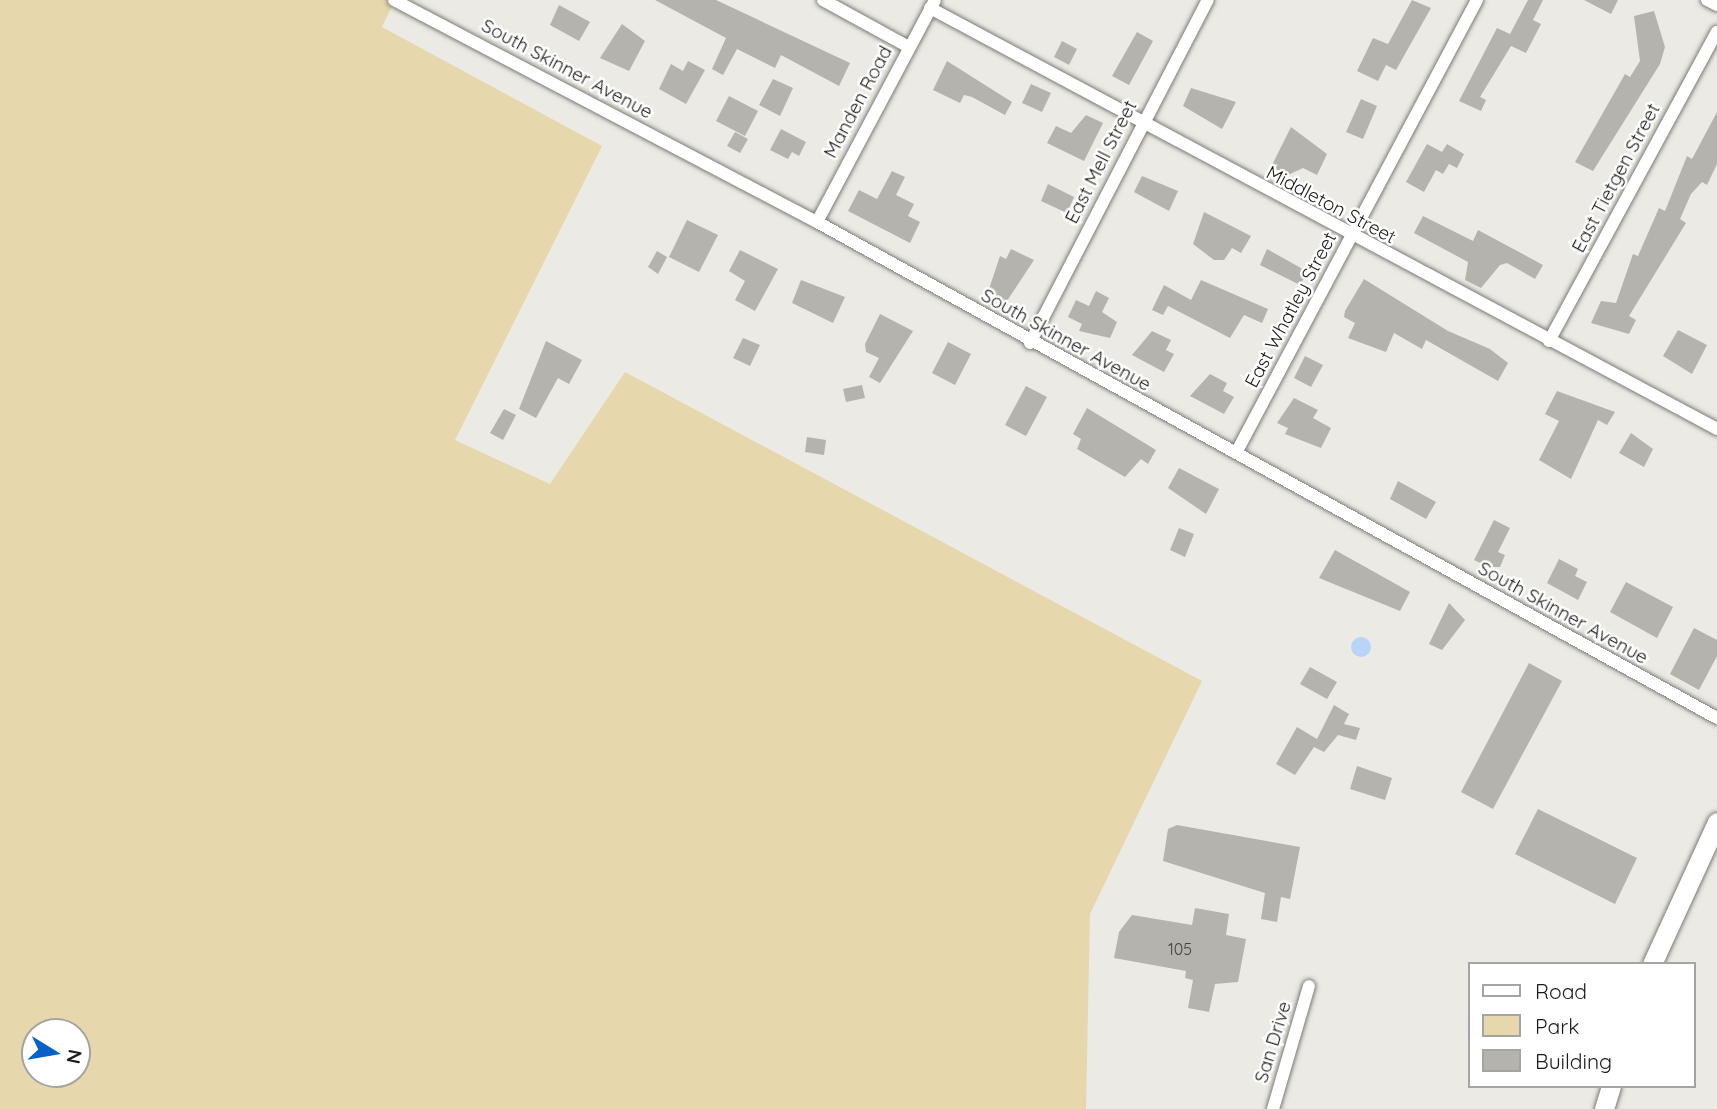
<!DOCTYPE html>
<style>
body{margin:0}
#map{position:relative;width:1717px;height:1109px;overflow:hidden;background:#eceae4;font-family:Quicksand,sans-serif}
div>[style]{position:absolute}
.green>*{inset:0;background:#e6d8ac}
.water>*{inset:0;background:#bad3f8}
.round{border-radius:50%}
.building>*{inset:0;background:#b5b3ae}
.roads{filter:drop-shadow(0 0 2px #7d7b76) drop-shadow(0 0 2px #7d7b76)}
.minor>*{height:12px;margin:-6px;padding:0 6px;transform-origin:6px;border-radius:6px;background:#fff}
.primary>*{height:19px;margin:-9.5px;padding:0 9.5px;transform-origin:9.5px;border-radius:9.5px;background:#fff}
span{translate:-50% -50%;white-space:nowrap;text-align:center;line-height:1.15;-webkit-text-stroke:5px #fff;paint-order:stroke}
.number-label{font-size:16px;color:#42413e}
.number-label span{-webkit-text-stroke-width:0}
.street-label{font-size:19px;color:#1c1b19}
.legend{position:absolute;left:1468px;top:962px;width:228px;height:126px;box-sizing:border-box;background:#fff;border:2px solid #a4a4a3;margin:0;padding:9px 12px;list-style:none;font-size:21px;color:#1c1b19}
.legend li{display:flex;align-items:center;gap:14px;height:35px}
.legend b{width:35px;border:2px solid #a4a4a3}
.north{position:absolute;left:21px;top:1018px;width:70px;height:70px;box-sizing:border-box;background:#fff;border:2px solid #a4a4a3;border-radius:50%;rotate:101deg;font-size:19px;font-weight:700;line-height:28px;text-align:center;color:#1c1b19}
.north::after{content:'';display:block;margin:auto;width:24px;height:32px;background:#0561ca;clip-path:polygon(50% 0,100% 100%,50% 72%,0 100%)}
</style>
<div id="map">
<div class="green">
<div style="clip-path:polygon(evenodd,0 0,395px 0,382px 27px,602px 146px,455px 440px,550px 484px,625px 372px,1202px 681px,1090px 914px,1086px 1109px,0 1109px,0 0,35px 1032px,77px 1032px,77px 1074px,35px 1074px,35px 1032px)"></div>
</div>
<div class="water">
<div class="round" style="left:1351px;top:637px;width:20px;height:20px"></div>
</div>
<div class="building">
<div style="clip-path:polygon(655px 0,716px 0,850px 63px,839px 86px,781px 55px,775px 68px,737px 49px,723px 75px,712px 69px,726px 38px)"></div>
<div style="clip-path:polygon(1412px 0,1431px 8px,1396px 70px,1386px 65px,1378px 81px,1357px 71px,1373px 38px,1388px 44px)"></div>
<div style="clip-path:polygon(1528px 0,1543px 0,1533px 20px,1541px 24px,1526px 53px,1511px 46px,1480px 97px,1486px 100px,1481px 111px,1459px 101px,1497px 28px,1510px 34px)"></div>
<div style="clip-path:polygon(1584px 0,1618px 0,1611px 14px)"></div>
<div style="clip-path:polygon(559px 5px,590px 22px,579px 41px,550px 25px)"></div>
<div style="clip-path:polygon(1654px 11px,1665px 47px,1660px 64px,1593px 171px,1575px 162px,1625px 74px,1630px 77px,1640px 61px,1634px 16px)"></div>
<div style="clip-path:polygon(622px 24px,645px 41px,629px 71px,600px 58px)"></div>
<div style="clip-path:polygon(1137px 32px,1153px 41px,1129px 85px,1112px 76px)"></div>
<div style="clip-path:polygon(1062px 41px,1077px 49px,1069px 65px,1054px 57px)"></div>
<div style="clip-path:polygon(688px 61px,705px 70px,686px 104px,659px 89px,671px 64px,683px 71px)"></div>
<div style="clip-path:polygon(947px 61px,1012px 102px,1005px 115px,972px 97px,964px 95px,960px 103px,933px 90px)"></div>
<div style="clip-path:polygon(773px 79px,793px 88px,780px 116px,759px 105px)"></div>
<div style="clip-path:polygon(1031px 84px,1051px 93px,1042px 112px,1022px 103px)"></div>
<div style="clip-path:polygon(1191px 88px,1236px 102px,1222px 129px,1183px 106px)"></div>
<div style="clip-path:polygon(729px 96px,758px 111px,745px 136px,716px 121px)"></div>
<div style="clip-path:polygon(1361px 99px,1377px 106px,1363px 139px,1346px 132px)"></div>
<div style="clip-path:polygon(1717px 112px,1717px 164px,1707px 185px,1702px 182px,1691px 194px,1680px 219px,1686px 223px,1629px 316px,1636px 320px,1629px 334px,1591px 323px,1601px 301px,1616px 303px,1633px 254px,1638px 256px,1659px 208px,1665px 211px,1687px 156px,1692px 159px)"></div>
<div style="clip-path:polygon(1086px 115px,1103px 123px,1084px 161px,1047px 143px,1056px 126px,1071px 133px)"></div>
<div style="clip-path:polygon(1291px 127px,1327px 154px,1317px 175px,1303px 168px,1288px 175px,1271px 167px)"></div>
<div style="clip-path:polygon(781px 129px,806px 142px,799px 156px,792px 152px,788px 159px,770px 150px)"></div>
<div style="clip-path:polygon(735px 132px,748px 139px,740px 153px,727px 146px)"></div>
<div style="clip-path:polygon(1427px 144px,1442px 152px,1447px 144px,1464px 154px,1457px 168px,1449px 164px,1443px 174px,1436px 170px,1424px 192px,1406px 182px)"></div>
<div style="clip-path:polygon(892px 171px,905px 177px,896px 195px,914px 204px,908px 216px,920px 222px,910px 243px,848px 211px,859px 190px,877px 199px)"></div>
<div style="clip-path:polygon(1142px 176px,1178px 191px,1169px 211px,1134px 192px)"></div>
<div style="clip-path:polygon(1048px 184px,1074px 197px,1067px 213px,1041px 201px)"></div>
<div style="clip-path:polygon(1204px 212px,1251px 236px,1241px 253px,1232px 248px,1224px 260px,1214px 260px,1193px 244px)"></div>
<div style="clip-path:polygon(1423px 216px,1473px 241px,1478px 230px,1543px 265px,1535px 279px,1507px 263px,1500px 265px,1481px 288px,1465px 280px,1468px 262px,1414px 233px)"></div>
<div style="clip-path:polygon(687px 220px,718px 235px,699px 272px,669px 257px)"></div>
<div style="clip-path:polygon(1011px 249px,1034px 260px,1005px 304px,987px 295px,1000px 256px,1006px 259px)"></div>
<div style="clip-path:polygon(1267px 249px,1308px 272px,1300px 285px,1260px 265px)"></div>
<div style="clip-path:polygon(740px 250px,778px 269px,755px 311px,735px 300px,745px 281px,729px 271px)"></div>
<div style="clip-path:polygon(657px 251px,667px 257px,658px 274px,648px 267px)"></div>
<div style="clip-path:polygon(1364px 279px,1448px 331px,1490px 349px,1508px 363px,1498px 381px,1426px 340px,1422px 349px,1394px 333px,1386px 352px,1348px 338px,1355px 323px,1344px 317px,1345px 311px)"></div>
<div style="clip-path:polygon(801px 280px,845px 297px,833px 323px,792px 303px)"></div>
<div style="clip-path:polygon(1201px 280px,1268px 309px,1262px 323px,1244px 315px,1230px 338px,1168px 306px,1163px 315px,1152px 310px,1164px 285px,1191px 300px)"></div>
<div style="clip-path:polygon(1096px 291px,1109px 298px,1102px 312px,1117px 322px,1110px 338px,1079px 331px,1082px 324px,1068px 317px,1076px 300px,1089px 306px)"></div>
<div style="clip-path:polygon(880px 314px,913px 331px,880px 383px,869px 377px,879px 358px,866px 352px,865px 344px)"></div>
<div style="clip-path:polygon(1678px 330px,1707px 345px,1692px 374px,1663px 356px)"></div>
<div style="clip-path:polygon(1152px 331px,1171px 340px,1166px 350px,1174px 354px,1164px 372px,1132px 355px)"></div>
<div style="clip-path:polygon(743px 338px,760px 345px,750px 366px,733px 358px)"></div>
<div style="clip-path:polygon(546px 341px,582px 360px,569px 384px,558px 378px,536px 418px,519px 409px)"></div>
<div style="clip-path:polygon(948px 342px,971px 354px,955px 385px,932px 373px)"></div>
<div style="clip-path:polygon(1305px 356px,1323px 365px,1311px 387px,1294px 378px)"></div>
<div style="clip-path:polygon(1210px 374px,1227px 383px,1223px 391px,1234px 397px,1224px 414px,1190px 396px)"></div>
<div style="clip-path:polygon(862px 385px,865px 398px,846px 402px,843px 389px)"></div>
<div style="clip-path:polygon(1026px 386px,1047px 397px,1026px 436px,1005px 425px)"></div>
<div style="clip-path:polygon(1557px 391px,1615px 412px,1607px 425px,1598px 420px,1571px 479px,1539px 460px,1559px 421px,1545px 414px)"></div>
<div style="clip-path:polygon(1294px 398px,1318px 410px,1313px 418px,1331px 428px,1321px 448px,1285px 434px,1288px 428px,1277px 423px)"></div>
<div style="clip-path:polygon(1087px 408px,1156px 450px,1148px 464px,1141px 459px,1125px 477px,1077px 449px,1081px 439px,1073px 434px)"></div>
<div style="clip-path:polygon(504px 409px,516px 415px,503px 440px,490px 433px)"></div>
<div style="clip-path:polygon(1631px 433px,1653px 449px,1644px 467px,1619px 453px)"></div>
<div style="clip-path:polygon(807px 437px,826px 440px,824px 455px,805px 452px)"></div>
<div style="clip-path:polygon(1179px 468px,1219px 489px,1206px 514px,1168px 488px)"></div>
<div style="clip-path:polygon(1398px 481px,1436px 502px,1426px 519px,1390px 499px)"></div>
<div style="clip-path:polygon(1494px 520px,1510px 528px,1498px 552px,1505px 555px,1500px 567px,1489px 567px,1474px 560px)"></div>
<div style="clip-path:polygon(1179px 528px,1194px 534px,1185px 557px,1170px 550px)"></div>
<div style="clip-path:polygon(1335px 550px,1410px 592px,1400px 611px,1319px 578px)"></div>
<div style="clip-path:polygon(1559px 559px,1578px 569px,1575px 576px,1587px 582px,1578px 600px,1547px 583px)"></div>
<div style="clip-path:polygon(1626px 582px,1673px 607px,1657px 638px,1610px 612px)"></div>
<div style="clip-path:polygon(1449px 603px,1465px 620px,1442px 650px,1429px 644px)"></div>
<div style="clip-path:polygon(1694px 628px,1717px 640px,1717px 656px,1699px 690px,1670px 674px)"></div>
<div style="clip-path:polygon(1529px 663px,1562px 681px,1493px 809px,1461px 792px)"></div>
<div style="clip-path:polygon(1310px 667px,1337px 682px,1327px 699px,1300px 684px)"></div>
<div style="clip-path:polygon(1334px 705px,1349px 714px,1344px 724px,1360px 728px,1356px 740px,1338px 735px,1324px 752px,1314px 747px,1295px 775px,1276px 764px,1297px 727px,1317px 739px)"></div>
<div style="clip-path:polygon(1357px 766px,1392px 778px,1385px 800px,1350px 789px)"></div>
<div style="clip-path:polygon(1538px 809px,1637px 858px,1615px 904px,1515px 854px)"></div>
<div style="clip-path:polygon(1177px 825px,1300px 847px,1290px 899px,1281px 897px,1277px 922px,1261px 919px,1265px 893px,1163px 861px,1168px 829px)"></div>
<div style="clip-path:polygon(1195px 908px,1229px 914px,1226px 935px,1246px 939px,1238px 982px,1215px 984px,1209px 1012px,1188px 1008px,1193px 980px,1185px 978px,1186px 971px,1114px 958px,1119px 932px,1132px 915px,1192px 925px)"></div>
</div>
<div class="roads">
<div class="minor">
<div style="left:394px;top:0;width:478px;rotate:27.7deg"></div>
<div style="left:817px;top:222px;width:1028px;rotate:28.86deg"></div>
<div style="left:823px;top:0;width:98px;rotate:28.7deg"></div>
<div style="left:1707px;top:0;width:11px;rotate:27deg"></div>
<div style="left:930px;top:8px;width:893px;rotate:28.14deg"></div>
<div style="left:817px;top:222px;width:251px;rotate:-62deg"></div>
<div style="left:1549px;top:341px;width:352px;rotate:-61.5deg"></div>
<div style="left:1030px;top:343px;width:386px;rotate:-62.6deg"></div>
<div style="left:1236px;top:453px;width:513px;rotate:-61.99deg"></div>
<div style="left:1273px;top:1109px;width:128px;rotate:-73.7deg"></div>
</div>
<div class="primary">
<div style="left:1652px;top:964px;width:156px;rotate:-65.4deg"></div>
<div style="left:1604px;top:1109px;width:24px;rotate:-73deg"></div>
</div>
</div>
<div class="number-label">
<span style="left:1180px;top:949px">105</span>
</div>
<div class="street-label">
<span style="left:567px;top:69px;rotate:28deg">South Skinner Avenue</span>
<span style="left:858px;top:102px;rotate:-62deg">Manden Road</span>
<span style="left:1101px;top:162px;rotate:-63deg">East Mell Street</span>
<span style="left:1616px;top:178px;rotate:-62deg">East Tietgen Street</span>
<span style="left:1331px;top:205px;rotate:28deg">Middleton Street</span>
<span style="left:1291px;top:310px;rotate:-62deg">East Whatley Street</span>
<span style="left:1066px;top:340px;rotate:29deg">South Skinner Avenue</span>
<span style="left:1563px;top:613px;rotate:29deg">South Skinner Avenue</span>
<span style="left:1273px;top:1042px;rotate:-73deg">San Drive</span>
</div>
<ul class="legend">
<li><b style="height:9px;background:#fff"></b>Road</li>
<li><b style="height:19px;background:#e6d8ac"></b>Park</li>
<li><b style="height:19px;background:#b5b3ae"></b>Building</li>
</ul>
<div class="north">N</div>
</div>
